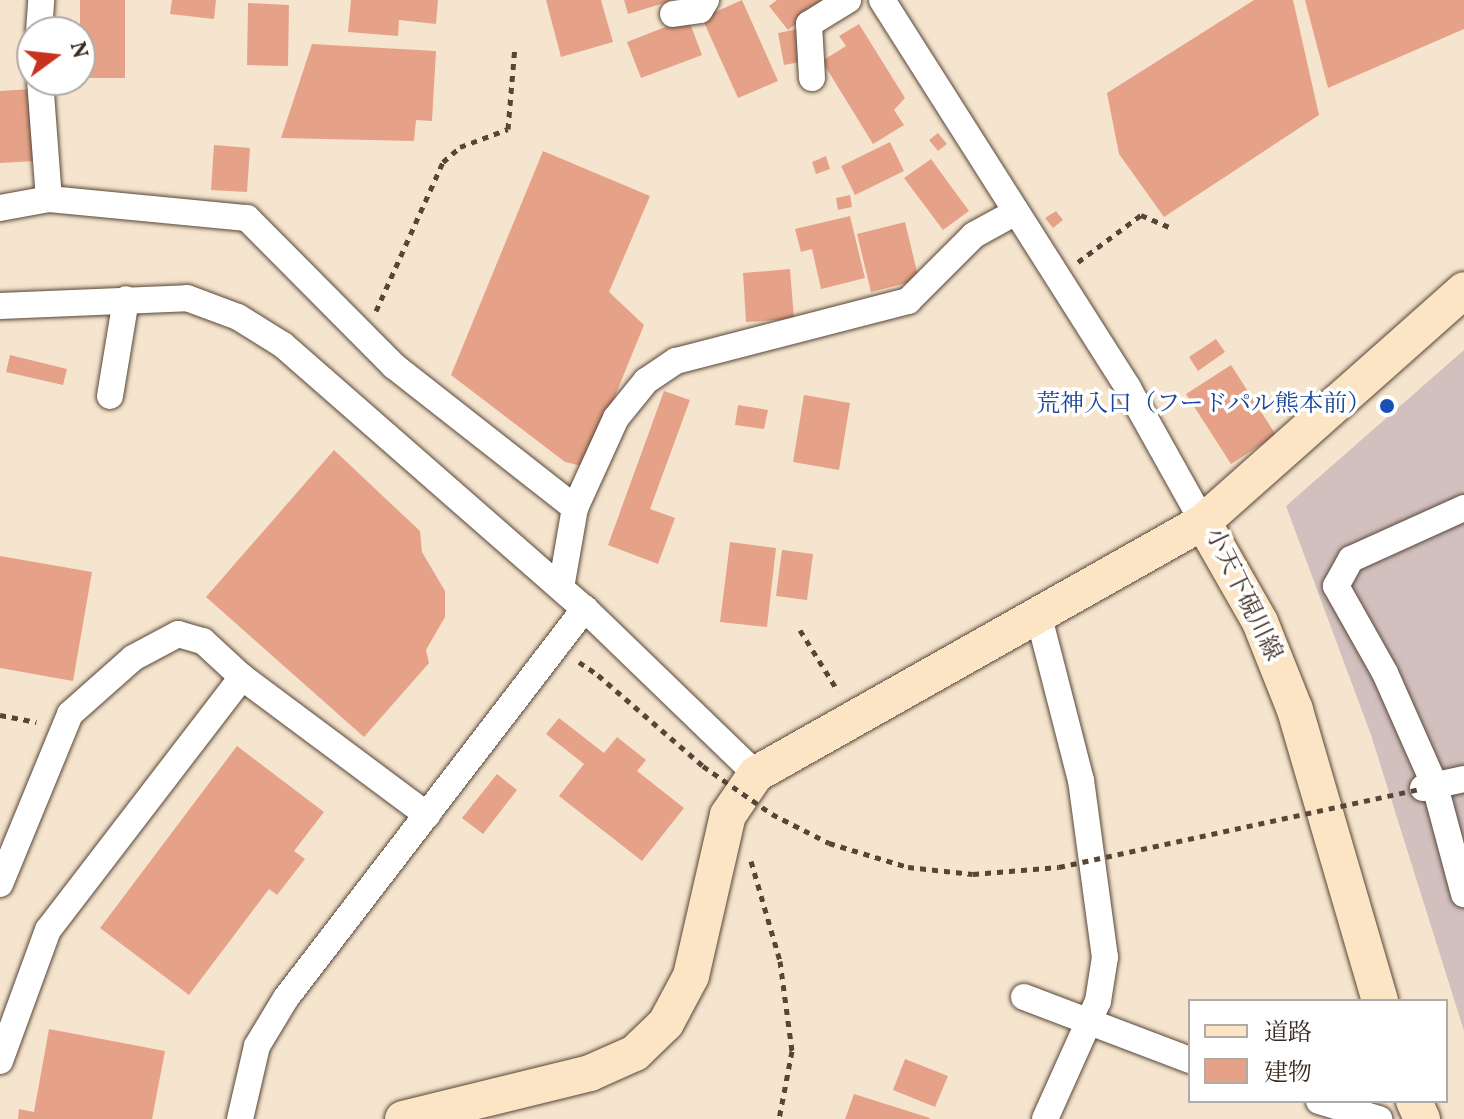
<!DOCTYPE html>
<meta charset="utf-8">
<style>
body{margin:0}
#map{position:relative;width:1464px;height:1119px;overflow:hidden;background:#f6e5ce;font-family:Vollkorn,"Noto Serif JP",serif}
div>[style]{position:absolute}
.industrial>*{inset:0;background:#d1c0bd}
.building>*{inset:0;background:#e6a288}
.path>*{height:5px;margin-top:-2.5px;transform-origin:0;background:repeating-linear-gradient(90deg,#574638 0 6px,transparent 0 12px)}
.roads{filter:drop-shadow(0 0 2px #574638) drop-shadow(0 0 2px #574638)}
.street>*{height:26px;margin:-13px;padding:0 13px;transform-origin:13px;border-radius:13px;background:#fff}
.secondary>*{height:36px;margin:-18px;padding:0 18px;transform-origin:18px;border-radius:18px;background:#fce5c4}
.path-bridge>*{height:5px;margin-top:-2.5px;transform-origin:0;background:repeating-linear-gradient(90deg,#574638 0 6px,transparent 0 12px)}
.dots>*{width:22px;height:22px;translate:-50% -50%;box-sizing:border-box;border:4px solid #fff;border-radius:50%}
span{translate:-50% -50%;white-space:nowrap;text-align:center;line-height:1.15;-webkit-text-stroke:7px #fff;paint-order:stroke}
.transit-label{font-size:24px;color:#164399}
.right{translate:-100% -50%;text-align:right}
.street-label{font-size:24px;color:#3b2a1e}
.legend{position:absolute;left:1188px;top:999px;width:260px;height:104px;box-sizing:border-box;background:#fff;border:2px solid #b1aaa5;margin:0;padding:10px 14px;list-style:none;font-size:24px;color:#3b2a1e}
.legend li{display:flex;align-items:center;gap:16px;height:40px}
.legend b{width:40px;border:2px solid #b1aaa5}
.north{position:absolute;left:16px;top:16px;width:80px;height:80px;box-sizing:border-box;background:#fff;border:2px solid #b1aaa5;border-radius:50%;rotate:75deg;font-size:22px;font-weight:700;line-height:32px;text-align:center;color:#3b2a1e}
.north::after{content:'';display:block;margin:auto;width:28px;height:36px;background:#c8321e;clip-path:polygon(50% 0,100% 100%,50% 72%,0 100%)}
</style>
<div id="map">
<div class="industrial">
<div style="clip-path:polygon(1464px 350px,1464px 1031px,1371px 735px,1286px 506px)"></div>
</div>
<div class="building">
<div style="clip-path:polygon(80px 0,125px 0,125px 78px,80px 78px)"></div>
<div style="clip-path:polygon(172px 0,216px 0,214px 19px,170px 14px)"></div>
<div style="clip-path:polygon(351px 0,438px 0,436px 24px,399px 20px,398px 36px,348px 32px)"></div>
<div style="clip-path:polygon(546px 0,601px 0,613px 42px,561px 57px)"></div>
<div style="clip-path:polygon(624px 0,670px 0,671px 1px,628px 14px)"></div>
<div style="clip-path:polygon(742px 0,778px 81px,738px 98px,702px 18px)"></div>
<div style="clip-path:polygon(777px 0,827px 0,788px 30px,769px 6px)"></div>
<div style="clip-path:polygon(1254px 0,1293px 0,1319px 115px,1164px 217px,1119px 154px,1107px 93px)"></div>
<div style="clip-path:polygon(1305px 0,1464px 0,1464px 29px,1328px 88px)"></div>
<div style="clip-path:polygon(248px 3px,289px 5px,288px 66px,247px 65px)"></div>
<div style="clip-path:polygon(688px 18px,702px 55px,641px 78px,627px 42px)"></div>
<div style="clip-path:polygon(859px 24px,905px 98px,894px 110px,904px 125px,873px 144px,822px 61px,846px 46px,839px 36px)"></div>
<div style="clip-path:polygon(798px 29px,805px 61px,784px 65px,778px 33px)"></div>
<div style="clip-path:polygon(312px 44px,436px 51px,432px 121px,416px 120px,414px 141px,281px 138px)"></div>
<div style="clip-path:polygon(31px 89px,35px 161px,0 163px,0 91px)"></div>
<div style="clip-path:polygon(938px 133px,947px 144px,938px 151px,929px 140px)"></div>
<div style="clip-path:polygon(890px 142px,904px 171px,855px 195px,841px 166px)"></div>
<div style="clip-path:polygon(214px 145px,250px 148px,247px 192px,211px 190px)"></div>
<div style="clip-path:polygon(543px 151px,650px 196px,609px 292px,644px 325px,586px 467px,565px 462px,451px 375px)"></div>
<div style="clip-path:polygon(826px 156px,830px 169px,816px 174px,812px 162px)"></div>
<div style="clip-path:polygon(931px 159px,969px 211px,943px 230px,904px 178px)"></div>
<div style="clip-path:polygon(850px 195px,852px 207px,838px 210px,836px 198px)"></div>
<div style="clip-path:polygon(1056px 211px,1063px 220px,1053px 228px,1045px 218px)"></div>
<div style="clip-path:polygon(850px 216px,865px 278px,821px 289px,812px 249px,801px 252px,795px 229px)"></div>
<div style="clip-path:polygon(905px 222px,919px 280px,871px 292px,857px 234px)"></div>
<div style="clip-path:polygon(790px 269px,794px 319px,746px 322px,743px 273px)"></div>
<div style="clip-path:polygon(1216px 339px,1225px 352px,1198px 371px,1189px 357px)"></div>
<div style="clip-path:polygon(10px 355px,67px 369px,63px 385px,6px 372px)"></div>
<div style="clip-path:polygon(1231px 365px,1276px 435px,1231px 464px,1186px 394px)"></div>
<div style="clip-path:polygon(664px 391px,690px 400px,650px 509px,675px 518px,658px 564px,608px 545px)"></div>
<div style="clip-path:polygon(804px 395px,850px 403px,839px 470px,793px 462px)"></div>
<div style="clip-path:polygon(738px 405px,768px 410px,764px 429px,735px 425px)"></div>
<div style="clip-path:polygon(334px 450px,420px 531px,422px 552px,445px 591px,445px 617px,426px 650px,429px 663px,364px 737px,206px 597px)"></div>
<div style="clip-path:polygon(730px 542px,776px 548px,767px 627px,720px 622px)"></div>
<div style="clip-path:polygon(782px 550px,813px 554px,807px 600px,776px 596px)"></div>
<div style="clip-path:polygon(0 556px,92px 572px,73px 681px,0 668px)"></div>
<div style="clip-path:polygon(559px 718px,604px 753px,617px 737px,646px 760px,637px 771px,684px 808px,642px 861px,559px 796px,584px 764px,546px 734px)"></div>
<div style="clip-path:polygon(237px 746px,324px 812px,294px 851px,305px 859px,277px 895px,269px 889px,189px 995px,100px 928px)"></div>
<div style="clip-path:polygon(497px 774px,517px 790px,483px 834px,462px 818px)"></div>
<div style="clip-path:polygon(49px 1029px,165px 1051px,152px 1119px,18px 1119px,19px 1109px,34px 1112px)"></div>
<div style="clip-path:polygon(905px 1059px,948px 1076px,935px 1107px,893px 1090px)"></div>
<div style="clip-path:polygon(854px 1094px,930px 1118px,930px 1119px,845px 1119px)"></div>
</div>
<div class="path">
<div style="left:1078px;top:262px;width:79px;rotate:-36.7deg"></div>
<div style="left:1141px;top:215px;width:33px;rotate:23deg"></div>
<div style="left:376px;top:311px;width:163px;rotate:-65.8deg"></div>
<div style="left:443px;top:162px;width:23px;rotate:-41deg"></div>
<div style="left:460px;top:147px;width:51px;rotate:-20.6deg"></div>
<div style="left:508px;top:129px;width:83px;rotate:-85.2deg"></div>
<div style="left:800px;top:630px;width:72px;rotate:58.1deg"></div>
<div style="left:579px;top:662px;width:23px;rotate:34deg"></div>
<div style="left:0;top:715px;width:37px;rotate:11deg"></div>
<div style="left:751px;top:861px;width:104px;rotate:73.8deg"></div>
<div style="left:780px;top:961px;width:91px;rotate:82.4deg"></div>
<div style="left:792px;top:1051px;width:69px;rotate:100.8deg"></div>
</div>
<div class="roads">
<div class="street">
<div style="left:882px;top:0;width:459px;rotate:57.6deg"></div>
<div style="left:1128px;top:388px;width:154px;rotate:60.8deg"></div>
<div style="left:673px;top:14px;width:27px;rotate:-8deg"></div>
<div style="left:700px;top:10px;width:12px;rotate:-59deg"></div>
<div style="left:39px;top:32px;width:32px;rotate:-86deg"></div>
<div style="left:812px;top:78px;width:54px;rotate:-93.2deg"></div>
<div style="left:809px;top:24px;width:46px;rotate:-31.6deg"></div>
<div style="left:40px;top:80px;width:119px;rotate:85.7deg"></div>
<div style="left:0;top:208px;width:50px;rotate:-10.4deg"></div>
<div style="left:49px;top:199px;width:199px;rotate:5.5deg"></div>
<div style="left:247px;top:218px;width:209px;rotate:45.2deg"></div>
<div style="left:394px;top:366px;width:230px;rotate:38.1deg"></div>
<div style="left:0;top:306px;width:187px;rotate:-2.4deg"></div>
<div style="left:187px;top:298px;width:54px;rotate:20.4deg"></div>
<div style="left:238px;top:317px;width:53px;rotate:31.9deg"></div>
<div style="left:283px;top:345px;width:401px;rotate:41.2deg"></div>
<div style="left:110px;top:396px;width:98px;rotate:-80.6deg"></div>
<div style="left:1464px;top:508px;width:124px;rotate:155.7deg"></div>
<div style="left:1351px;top:559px;width:31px;rotate:119deg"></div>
<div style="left:1336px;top:586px;width:100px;rotate:60.6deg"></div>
<div style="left:1385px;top:673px;width:124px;rotate:66.1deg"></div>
<div style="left:1435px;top:786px;width:112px;rotate:75deg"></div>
<div style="left:561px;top:588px;width:81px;rotate:-80.1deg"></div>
<div style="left:575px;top:508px;width:99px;rotate:-65.5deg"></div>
<div style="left:616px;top:418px;width:48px;rotate:-51deg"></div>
<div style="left:646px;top:381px;width:36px;rotate:-34deg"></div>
<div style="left:676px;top:361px;width:240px;rotate:-14.5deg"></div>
<div style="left:908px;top:301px;width:93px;rotate:-45deg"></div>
<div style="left:974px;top:235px;width:48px;rotate:-28.7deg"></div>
<div style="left:1039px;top:617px;width:168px;rotate:75.6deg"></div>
<div style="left:1081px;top:780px;width:179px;rotate:82.3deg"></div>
<div style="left:1105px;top:957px;width:45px;rotate:99deg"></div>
<div style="left:1098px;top:1001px;width:129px;rotate:114.2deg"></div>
<div style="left:1423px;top:788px;width:42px;rotate:-12.4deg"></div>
<div style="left:0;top:884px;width:184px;rotate:-67.6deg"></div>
<div style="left:70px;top:714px;width:84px;rotate:-41.6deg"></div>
<div style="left:133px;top:658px;width:51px;rotate:-28.1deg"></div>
<div style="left:178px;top:634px;width:26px;rotate:16deg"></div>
<div style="left:203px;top:641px;width:53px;rotate:42.7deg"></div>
<div style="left:1024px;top:997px;width:178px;rotate:20.8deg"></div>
<div style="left:0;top:1061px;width:140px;rotate:-69.9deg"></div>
<div style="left:48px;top:930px;width:319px;rotate:-52.5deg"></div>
<div style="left:242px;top:677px;width:231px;rotate:36.7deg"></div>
<div style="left:1319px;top:1101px;width:63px;rotate:16.7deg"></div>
<div style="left:240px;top:1119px;width:75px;rotate:-76.9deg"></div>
<div style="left:257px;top:1046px;width:56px;rotate:-58.9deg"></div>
<div style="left:286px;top:998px;width:491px;rotate:-52.5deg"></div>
<div style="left:585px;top:609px;width:238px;rotate:44deg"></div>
</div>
<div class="secondary">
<div style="left:1203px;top:522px;width:115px;rotate:60.3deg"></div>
<div style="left:1260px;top:622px;width:95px;rotate:68.3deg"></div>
<div style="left:1295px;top:710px;width:303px;rotate:73.7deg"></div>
<div style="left:1414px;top:1101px;width:20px;rotate:66deg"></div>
<div style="left:403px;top:1119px;width:193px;rotate:-13.8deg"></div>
<div style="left:590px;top:1073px;width:49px;rotate:-24deg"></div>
<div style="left:635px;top:1053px;width:43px;rotate:-44.1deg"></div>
<div style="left:666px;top:1023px;width:53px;rotate:-62deg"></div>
<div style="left:691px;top:976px;width:165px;rotate:-77.1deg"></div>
<div style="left:728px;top:815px;width:50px;rotate:-55.7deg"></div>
<div style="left:756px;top:774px;width:513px;rotate:-29.41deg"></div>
<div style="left:1203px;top:522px;width:349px;rotate:-41.6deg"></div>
</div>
</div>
<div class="path-bridge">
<div style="left:598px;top:675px;width:139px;rotate:40.9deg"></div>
<div style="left:703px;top:766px;width:84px;rotate:34.8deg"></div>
<div style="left:772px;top:814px;width:64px;rotate:27deg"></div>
<div style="left:829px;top:843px;width:83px;rotate:16.9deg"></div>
<div style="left:908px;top:867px;width:65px;rotate:6.1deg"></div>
<div style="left:973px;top:874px;width:86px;rotate:-4.7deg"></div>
<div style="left:1059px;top:867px;width:372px;rotate:-12.2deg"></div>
</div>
<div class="dots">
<div style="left:1387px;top:406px;background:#1a4fb4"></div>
</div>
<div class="transit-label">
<span class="right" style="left:1371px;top:406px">荒神入口（フードパル熊本前）</span>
</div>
<div class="street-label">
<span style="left:1242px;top:595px;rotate:64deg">小天下硯川線</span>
</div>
<ul class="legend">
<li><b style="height:10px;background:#fce5c4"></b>道路</li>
<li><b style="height:22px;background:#e6a288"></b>建物</li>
</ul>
<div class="north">N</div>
</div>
